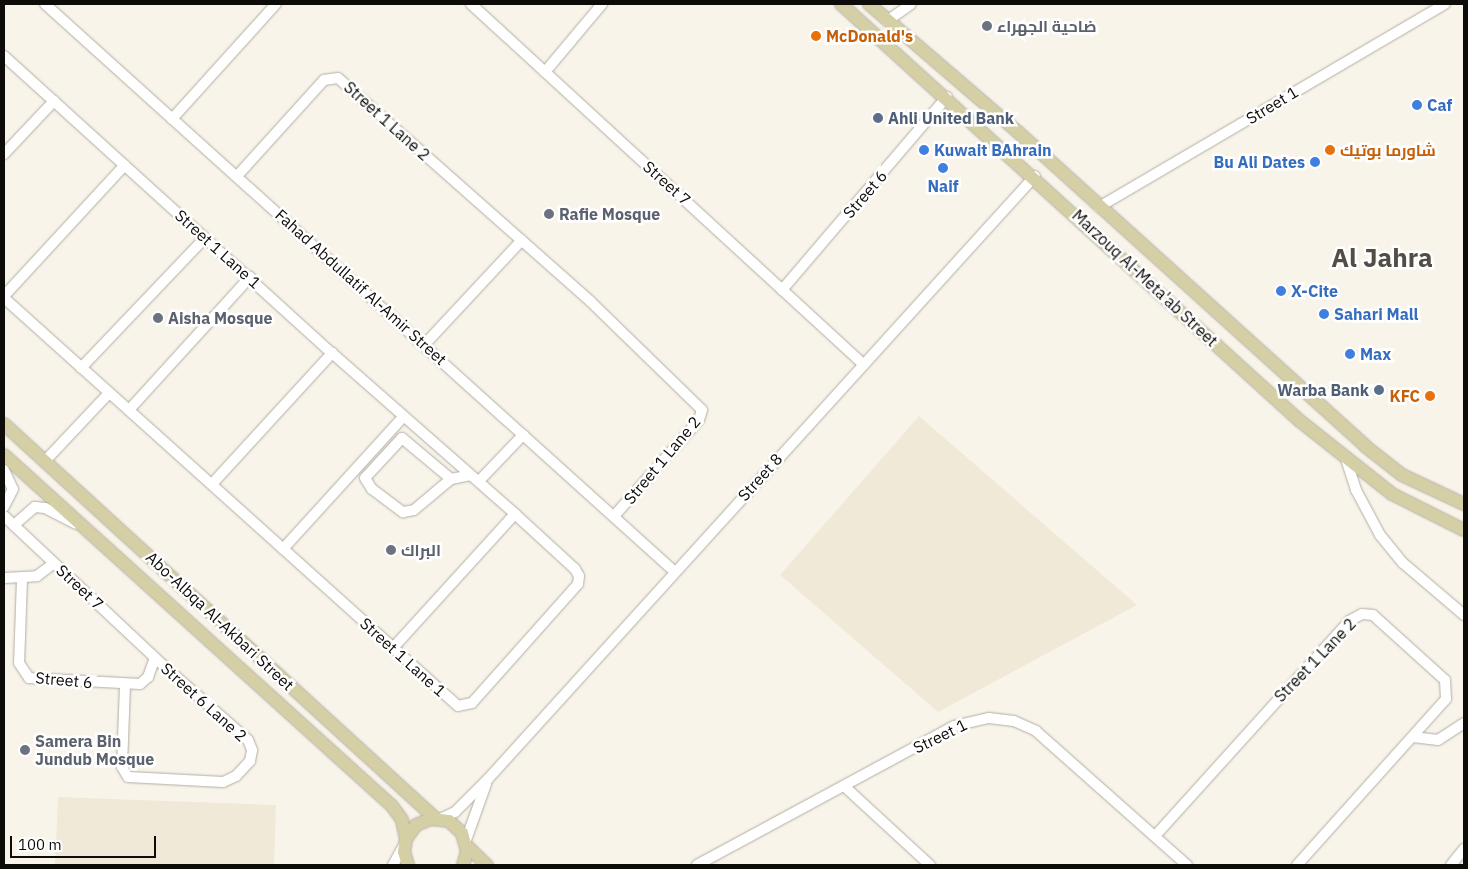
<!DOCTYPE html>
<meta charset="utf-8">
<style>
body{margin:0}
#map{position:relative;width:1468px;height:869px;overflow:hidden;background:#f9f4ea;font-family:"IBM Plex Sans",Cairo,sans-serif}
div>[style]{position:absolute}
.built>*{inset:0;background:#f1e9d8}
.roads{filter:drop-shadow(0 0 1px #b2ada4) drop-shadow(0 0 1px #b2ada4)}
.minor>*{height:10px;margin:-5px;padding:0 5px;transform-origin:5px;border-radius:5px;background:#fff}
.major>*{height:12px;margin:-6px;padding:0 6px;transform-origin:6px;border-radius:6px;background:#d5cfa6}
.dots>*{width:14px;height:14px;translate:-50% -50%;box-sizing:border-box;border:2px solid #fff;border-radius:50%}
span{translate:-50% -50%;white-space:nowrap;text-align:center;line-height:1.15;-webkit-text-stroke:5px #fff;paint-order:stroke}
.worship-label{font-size:16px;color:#5b616d;font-weight:700}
.left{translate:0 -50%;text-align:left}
.food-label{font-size:16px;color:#c56008;font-weight:700}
.right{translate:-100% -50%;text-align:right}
.street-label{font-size:16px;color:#0d0c09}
.shop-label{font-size:16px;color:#366cbe;font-weight:700}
.service-label{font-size:16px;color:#4e5e75;font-weight:700}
.town-label{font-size:26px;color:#524d45;font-weight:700}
.frame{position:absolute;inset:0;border:5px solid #0d0c09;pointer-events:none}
.scale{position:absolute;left:10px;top:836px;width:146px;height:22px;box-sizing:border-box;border:2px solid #0d0c09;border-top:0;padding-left:6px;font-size:15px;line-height:18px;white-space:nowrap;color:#0d0c09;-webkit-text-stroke:4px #fff;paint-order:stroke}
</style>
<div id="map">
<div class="built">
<div style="clip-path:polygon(919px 416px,1137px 605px,938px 712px,780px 575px)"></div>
<div style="clip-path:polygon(58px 797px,276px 805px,274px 865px,55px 865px)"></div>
</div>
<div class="roads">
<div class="minor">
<div style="left:45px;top:4px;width:848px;rotate:42.04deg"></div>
<div style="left:471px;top:4px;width:532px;rotate:42.56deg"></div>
<div style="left:887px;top:21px;width:29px;rotate:-35deg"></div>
<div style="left:4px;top:56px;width:442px;rotate:42.2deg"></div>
<div style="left:332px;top:353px;width:244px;rotate:41.3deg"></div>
<div style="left:515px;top:514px;width:81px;rotate:42.5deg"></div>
<div style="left:575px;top:569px;width:8px;rotate:60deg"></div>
<div style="left:579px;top:576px;width:8px;rotate:97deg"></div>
<div style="left:578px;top:584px;width:159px;rotate:131.7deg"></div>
<div style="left:472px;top:703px;width:14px;rotate:168deg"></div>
<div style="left:458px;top:706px;width:610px;rotate:-138.05deg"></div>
<div style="left:545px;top:72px;width:89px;rotate:-50deg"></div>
<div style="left:172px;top:119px;width:155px;rotate:-47.9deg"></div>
<div style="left:4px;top:154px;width:73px;rotate:-46.7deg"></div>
<div style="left:237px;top:176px;width:130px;rotate:-47.8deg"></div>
<div style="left:324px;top:80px;width:14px;rotate:-8deg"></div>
<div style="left:338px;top:78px;width:337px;rotate:41.5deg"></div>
<div style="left:590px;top:301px;width:156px;rotate:44.2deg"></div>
<div style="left:702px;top:410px;width:10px;rotate:107deg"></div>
<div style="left:699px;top:420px;width:128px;rotate:131.5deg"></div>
<div style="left:1099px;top:207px;width:401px;rotate:-30.4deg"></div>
<div style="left:782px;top:290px;width:254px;rotate:-49.5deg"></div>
<div style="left:4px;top:296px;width:178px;rotate:-47.3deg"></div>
<div style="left:425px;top:344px;width:142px;rotate:-47deg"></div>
<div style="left:81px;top:368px;width:180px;rotate:-46.4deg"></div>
<div style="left:129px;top:410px;width:180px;rotate:-47.7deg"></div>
<div style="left:1346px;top:459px;width:33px;rotate:72deg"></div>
<div style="left:1356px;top:490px;width:51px;rotate:61.9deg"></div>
<div style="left:1380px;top:535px;width:36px;rotate:51deg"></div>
<div style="left:1403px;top:563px;width:80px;rotate:40.4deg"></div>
<div style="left:45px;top:461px;width:93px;rotate:-46.7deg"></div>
<div style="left:4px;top:470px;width:21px;rotate:65deg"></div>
<div style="left:13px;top:489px;width:20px;rotate:117deg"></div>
<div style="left:451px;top:479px;width:64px;rotate:-140.1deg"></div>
<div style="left:402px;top:438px;width:54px;rotate:132.8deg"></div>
<div style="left:365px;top:478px;width:13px;rotate:58deg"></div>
<div style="left:372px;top:489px;width:39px;rotate:37deg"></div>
<div style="left:403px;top:512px;width:11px;rotate:-10deg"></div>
<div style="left:414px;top:510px;width:48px;rotate:-40deg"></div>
<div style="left:451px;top:479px;width:20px;rotate:-11deg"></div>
<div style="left:479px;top:481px;width:64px;rotate:-46.3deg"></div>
<div style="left:212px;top:484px;width:178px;rotate:-47.5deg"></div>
<div style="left:4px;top:516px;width:207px;rotate:43.2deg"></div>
<div style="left:155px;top:658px;width:124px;rotate:41.4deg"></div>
<div style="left:248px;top:740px;width:11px;rotate:68deg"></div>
<div style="left:252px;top:750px;width:11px;rotate:100deg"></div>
<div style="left:250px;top:761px;width:21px;rotate:133deg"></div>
<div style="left:236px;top:776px;width:14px;rotate:155deg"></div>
<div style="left:223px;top:782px;width:95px;rotate:-177deg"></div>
<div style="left:128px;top:777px;width:12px;rotate:-121deg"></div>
<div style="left:122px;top:767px;width:83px;rotate:-87.9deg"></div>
<div style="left:14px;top:525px;width:28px;rotate:-41deg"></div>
<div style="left:35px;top:507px;width:10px;rotate:6deg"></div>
<div style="left:45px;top:508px;width:34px;rotate:27deg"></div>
<div style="left:283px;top:549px;width:178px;rotate:-47.7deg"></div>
<div style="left:4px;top:578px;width:33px;rotate:-3deg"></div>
<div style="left:37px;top:576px;width:21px;rotate:-37deg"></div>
<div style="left:22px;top:579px;width:84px;rotate:92deg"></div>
<div style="left:19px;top:663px;width:18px;rotate:56deg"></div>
<div style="left:29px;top:678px;width:111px;rotate:3.1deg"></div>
<div style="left:140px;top:684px;width:11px;rotate:-41deg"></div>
<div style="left:148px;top:677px;width:20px;rotate:-70deg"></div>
<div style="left:393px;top:648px;width:181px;rotate:-47.7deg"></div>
<div style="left:1413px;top:737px;width:25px;rotate:7deg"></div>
<div style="left:1438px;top:740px;width:31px;rotate:-33deg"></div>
<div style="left:844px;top:786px;width:117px;rotate:42.6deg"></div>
<div style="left:440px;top:819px;width:17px;rotate:-25deg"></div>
<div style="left:455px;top:812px;width:47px;rotate:-45deg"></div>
<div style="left:488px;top:779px;width:814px;rotate:-47.79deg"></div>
<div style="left:1155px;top:836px;width:290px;rotate:-47.9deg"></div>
<div style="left:1349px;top:621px;width:15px;rotate:-28deg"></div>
<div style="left:1362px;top:614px;width:11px;rotate:5deg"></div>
<div style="left:1373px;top:615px;width:97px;rotate:42.1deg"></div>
<div style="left:1445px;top:680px;width:19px;rotate:87deg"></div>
<div style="left:1446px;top:699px;width:223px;rotate:131.9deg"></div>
<div style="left:466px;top:840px;width:59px;rotate:-70.3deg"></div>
<div style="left:393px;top:865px;width:23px;rotate:-61deg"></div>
<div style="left:697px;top:865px;width:292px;rotate:-28.4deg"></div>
<div style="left:954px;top:726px;width:36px;rotate:-13deg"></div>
<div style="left:989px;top:718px;width:25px;rotate:7deg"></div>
<div style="left:1014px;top:721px;width:24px;rotate:24deg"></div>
<div style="left:1036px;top:731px;width:202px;rotate:41.6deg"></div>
<div style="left:1451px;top:865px;width:21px;rotate:-51deg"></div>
</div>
<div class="major">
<div style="left:841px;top:4px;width:620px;rotate:42.26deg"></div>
<div style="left:1300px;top:421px;width:117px;rotate:38.4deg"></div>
<div style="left:1392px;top:494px;width:80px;rotate:26.6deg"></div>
<div style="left:869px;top:4px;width:196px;rotate:40.7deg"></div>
<div style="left:1018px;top:132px;width:468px;rotate:42.1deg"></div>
<div style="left:1365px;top:446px;width:47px;rotate:38.1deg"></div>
<div style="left:1402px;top:475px;width:68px;rotate:25.1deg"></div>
<div style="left:4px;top:424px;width:585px;rotate:42.44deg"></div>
<div style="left:4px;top:455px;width:523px;rotate:42.13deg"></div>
<div style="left:392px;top:806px;width:17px;rotate:54deg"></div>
<div style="left:402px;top:820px;width:19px;rotate:78deg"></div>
<div style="left:467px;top:846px;width:28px;rotate:44deg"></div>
<div style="left:408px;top:865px;width:14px;rotate:-107deg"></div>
<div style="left:404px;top:852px;width:13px;rotate:-81deg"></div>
<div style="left:406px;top:839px;width:17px;rotate:-54deg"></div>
<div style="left:416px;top:825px;width:16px;rotate:-22deg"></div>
<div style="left:431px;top:819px;width:18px;rotate:6deg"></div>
<div style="left:449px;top:821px;width:18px;rotate:43deg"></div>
<div style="left:462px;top:833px;width:20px;rotate:75deg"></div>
<div style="left:467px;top:852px;width:14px;rotate:107deg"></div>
</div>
</div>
<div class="dots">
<div style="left:987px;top:26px;background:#6b7280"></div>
<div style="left:816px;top:36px;background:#e8710a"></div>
<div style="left:1417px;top:105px;background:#3f7fe0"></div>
<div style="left:878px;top:118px;background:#5c6f8a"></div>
<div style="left:924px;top:150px;background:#3f7fe0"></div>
<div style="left:1330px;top:150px;background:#e8710a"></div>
<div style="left:1315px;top:162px;background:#3f7fe0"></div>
<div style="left:943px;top:168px;background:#3f7fe0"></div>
<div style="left:549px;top:214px;background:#6b7280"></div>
<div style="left:1281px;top:291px;background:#3f7fe0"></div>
<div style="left:1324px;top:314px;background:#3f7fe0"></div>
<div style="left:158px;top:318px;background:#6b7280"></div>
<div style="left:1350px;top:354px;background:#3f7fe0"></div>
<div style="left:1379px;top:390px;background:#5c6f8a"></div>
<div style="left:1430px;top:396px;background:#e8710a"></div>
<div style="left:391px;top:550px;background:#6b7280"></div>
<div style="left:25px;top:750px;background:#6b7280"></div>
</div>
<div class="worship-label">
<span class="left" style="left:997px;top:26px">ضاحية الجهراء</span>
<span class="left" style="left:559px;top:214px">Rafie Mosque</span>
<span class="left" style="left:168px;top:318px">Aisha Mosque</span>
<span class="left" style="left:401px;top:550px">البراك</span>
<span class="left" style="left:35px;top:750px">Samera Bin<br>Jundub Mosque</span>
</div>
<div class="food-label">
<span class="left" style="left:826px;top:36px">McDonald's</span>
<span class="left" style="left:1340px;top:150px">شاورما بوتيك</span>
<span class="right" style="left:1420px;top:396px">KFC</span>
</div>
<div class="street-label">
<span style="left:1272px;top:105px;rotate:-31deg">Street 1</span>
<span style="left:387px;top:121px;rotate:42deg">Street 1 Lane 2</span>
<span style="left:667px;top:183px;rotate:42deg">Street 7</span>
<span style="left:865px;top:194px;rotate:-49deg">Street 6</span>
<span style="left:218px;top:249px;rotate:42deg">Street 1 Lane 1</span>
<span style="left:1145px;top:278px;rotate:43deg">Marzouq Al-Meta'ab Street</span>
<span style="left:361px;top:287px;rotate:42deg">Fahad Abdullatif Al-Amir Street</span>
<span style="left:662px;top:460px;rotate:-50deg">Street 1 Lane 2</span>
<span style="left:760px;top:477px;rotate:-48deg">Street 8</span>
<span style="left:80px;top:587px;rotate:43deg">Street 7</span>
<span style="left:220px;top:621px;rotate:43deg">Abo-Albqa Al-Akbari Street</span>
<span style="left:403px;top:657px;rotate:42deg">Street 1 Lane 1</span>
<span style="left:1315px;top:660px;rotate:-46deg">Street 1 Lane 2</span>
<span style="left:64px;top:680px;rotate:5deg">Street 6</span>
<span style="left:204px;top:702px;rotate:42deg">Street 6 Lane 2</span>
<span style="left:940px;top:736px;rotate:-26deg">Street 1</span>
</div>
<div class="shop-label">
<span class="left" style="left:1427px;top:105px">Caf</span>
<span class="left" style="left:934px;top:150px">Kuwait BAhrain</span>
<span class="right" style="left:1305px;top:162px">Bu Ali Dates</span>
<span style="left:943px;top:186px">Naif</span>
<span class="left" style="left:1291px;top:291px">X-Cite</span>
<span class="left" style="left:1334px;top:314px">Sahari Mall</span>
<span class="left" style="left:1360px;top:354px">Max</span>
</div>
<div class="service-label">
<span class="left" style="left:888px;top:118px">Ahli United Bank</span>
<span class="right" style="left:1369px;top:390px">Warba Bank</span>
</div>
<div class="town-label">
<span style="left:1382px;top:258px">Al Jahra</span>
</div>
<div class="frame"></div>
<div class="scale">100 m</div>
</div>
